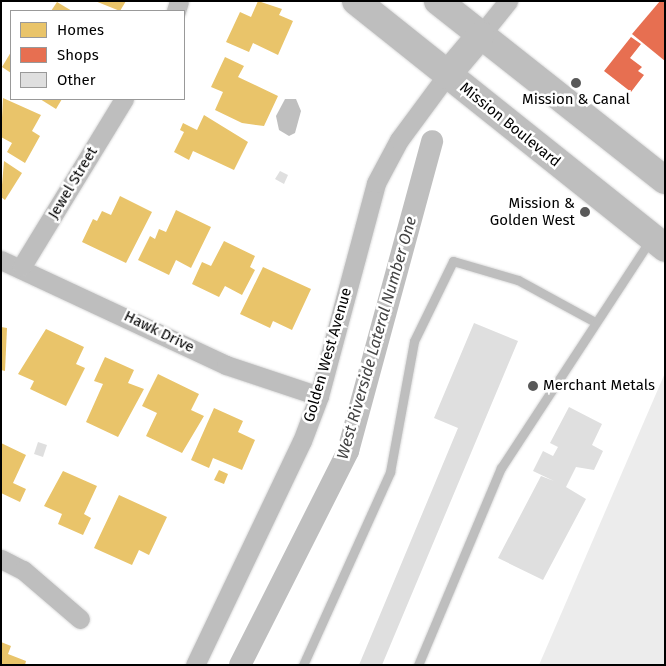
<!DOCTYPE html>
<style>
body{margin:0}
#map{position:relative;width:666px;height:666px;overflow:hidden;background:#fff;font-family:"Fira Sans",sans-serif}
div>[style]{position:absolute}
.green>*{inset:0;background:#ececec}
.water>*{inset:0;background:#bfbfbf}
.homes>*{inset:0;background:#e9c46a}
.shops>*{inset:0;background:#e76f51}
.canal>*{height:22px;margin:-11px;padding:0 11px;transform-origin:11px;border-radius:11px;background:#bfbfbf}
.building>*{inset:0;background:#dfdfdf}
.roads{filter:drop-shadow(0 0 1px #dbdbdb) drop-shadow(0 0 1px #dbdbdb)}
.lane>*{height:9px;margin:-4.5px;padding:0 4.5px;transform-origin:4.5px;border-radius:4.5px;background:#bebebe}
.street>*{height:19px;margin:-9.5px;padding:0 9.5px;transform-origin:9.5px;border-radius:9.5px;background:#bebebe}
.primary>*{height:28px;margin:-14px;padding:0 14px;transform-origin:14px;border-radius:14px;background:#bebebe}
.dots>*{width:14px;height:14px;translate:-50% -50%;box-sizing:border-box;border:2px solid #fff;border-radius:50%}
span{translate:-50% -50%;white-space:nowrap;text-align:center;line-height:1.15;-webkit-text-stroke:5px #fff;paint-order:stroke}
.poi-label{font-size:15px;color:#000}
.right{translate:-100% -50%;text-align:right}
.left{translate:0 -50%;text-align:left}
.street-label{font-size:15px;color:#000}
.water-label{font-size:16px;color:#444;font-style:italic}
.frame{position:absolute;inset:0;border:2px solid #000;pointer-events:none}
.legend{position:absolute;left:10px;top:10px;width:175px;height:90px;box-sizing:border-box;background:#fff;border:1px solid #999;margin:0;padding:6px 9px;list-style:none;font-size:15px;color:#000}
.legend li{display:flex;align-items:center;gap:10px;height:25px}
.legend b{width:25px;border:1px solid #999}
</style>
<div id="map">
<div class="green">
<div style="clip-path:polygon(665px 373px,665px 665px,539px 665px)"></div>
</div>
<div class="water">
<div style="clip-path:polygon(285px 99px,296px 99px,301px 111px,295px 133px,289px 136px,279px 130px,276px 116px)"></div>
</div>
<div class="homes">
<div style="clip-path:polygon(95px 1px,126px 1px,120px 11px)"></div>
<div style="clip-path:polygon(258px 1px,282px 9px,279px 15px,293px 21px,278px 55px,253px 43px,249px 52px,226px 42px,240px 12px,251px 17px)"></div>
<div style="clip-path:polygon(57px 2px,72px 11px,51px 11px)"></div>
<div style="clip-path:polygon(11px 52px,11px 73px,2px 67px)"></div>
<div style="clip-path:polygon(225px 57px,244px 66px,238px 77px,278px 96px,264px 126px,242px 123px,215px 110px,223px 92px,211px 87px)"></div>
<div style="clip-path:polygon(3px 98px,41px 115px,32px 131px,40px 136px,25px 163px,7px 152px,12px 143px,1px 137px)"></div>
<div style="clip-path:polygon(40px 99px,62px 99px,56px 109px)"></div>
<div style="clip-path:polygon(204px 115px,248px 142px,234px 170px,193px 151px,189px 160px,174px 152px,184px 132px,180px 130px,183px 123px,197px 130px)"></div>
<div style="clip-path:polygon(4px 161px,22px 173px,5px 200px,1px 197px)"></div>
<div style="clip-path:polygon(120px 196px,152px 212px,126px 263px,82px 242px,93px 219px,97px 221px,102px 211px,111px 215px)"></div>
<div style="clip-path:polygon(176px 210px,211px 227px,191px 268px,176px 260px,169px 275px,138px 260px,150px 236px,155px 239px,159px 229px,166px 232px)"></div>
<div style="clip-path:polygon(224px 241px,255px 256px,250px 267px,255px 270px,242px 295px,225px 286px,219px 297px,192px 284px,202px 262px,211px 266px)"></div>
<div style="clip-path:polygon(263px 267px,311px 289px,292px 330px,273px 321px,270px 328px,240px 314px)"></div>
<div style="clip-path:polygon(1px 327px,7px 328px,5px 371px,1px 370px)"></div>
<div style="clip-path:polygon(46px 329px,84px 347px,76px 364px,85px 368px,66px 406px,30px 389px,34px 381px,18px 374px)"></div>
<div style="clip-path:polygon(105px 357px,134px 370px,128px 383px,144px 389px,118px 437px,86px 422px,103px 384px,94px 381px)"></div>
<div style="clip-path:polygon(158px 374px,199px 394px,191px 410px,204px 416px,182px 453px,146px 436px,157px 413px,142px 406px)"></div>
<div style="clip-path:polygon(214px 408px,243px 421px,238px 432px,255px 440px,242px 470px,213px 458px,209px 468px,191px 460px)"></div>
<div style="clip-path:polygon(1px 443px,26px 455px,13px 483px,26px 489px,20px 502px,1px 493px)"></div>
<div style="clip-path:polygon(219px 470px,228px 474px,224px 484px,214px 480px)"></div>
<div style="clip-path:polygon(63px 471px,97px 486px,84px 514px,91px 518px,83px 535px,58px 524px,62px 514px,44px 506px)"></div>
<div style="clip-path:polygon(119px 495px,167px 517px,149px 555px,139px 550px,132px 565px,94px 548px)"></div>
<div style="clip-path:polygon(1px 642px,11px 646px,8px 654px,26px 661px,25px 665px,1px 665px)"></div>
</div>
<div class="shops">
<div style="clip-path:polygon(660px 1px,665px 1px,665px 61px,632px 34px)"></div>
<div style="clip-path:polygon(631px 37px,641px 44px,630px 58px,642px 67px,638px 71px,644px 75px,631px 92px,604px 71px)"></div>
</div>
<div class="canal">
<div style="left:240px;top:665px;width:240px;rotate:-63.2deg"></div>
<div style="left:348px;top:451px;width:321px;rotate:-74.8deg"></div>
</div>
<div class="building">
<div style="clip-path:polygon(280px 171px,288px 175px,284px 184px,275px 179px)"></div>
<div style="clip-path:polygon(474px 323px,518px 341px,382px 665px,359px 665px,458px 428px,434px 418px)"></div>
<div style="clip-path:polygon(569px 407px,602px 424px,592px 445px,603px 451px,594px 470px,576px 467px,566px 487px,586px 499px,543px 580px,498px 558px,541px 476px,554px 481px,533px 471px,543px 451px,553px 456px,558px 447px,550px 443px)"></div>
<div style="clip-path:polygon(38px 442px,47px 445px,43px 457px,34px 454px)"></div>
</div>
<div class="roads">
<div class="lane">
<div style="left:303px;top:665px;width:212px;rotate:-65.7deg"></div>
<div style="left:390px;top:472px;width:133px;rotate:-79.6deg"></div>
<div style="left:414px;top:341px;width:89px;rotate:-64deg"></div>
<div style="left:453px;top:261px;width:68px;rotate:16.3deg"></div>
<div style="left:518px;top:280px;width:88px;rotate:28.6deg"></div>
<div style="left:418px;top:665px;width:214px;rotate:-67.2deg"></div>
<div style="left:501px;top:468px;width:272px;rotate:-56.8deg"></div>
</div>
<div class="street">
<div style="left:176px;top:11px;width:10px;rotate:-73deg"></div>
<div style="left:480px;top:36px;width:45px;rotate:-51.3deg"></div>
<div style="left:1px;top:260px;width:248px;rotate:25deg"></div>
<div style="left:226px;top:365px;width:98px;rotate:18.4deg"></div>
<div style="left:22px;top:266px;width:196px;rotate:-58.6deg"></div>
<div style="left:1px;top:559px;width:25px;rotate:27deg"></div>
<div style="left:23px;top:570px;width:75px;rotate:40.7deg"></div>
<div style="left:195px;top:665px;width:248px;rotate:-64.5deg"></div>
<div style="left:302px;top:441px;width:48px;rotate:-69.3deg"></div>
<div style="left:319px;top:396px;width:220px;rotate:-75deg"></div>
<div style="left:376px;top:183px;width:49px;rotate:-61.9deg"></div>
<div style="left:399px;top:140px;width:81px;rotate:-53.6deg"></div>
</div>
<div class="primary">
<div style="left:356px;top:1px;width:396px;rotate:38.6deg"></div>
<div style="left:438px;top:1px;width:289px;rotate:38.3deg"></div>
<div style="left:447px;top:75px;width:51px;rotate:-49.8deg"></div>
</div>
</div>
<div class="dots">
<div style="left:576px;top:83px;background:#595959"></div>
<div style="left:585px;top:212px;background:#595959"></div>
<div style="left:533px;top:386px;background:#595959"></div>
</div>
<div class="poi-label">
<span style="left:576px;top:100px">Mission &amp; Canal</span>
<span class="right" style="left:575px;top:212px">Mission &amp;<br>Golden West</span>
<span class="left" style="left:543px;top:386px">Merchant Metals</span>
</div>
<div class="street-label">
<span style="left:510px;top:125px;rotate:39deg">Mission Boulevard</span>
<span style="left:73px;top:183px;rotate:-59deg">Jewel Street</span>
<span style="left:159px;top:332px;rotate:26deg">Hawk Drive</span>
<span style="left:328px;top:355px;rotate:-74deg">Golden West Avenue</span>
</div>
<div class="water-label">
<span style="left:377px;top:338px;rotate:-74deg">West Riverside Lateral Number One</span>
</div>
<div class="frame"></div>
<ul class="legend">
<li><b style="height:14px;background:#e9c46a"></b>Homes</li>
<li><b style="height:14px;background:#e76f51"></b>Shops</li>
<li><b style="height:14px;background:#dfdfdf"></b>Other</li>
</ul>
</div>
